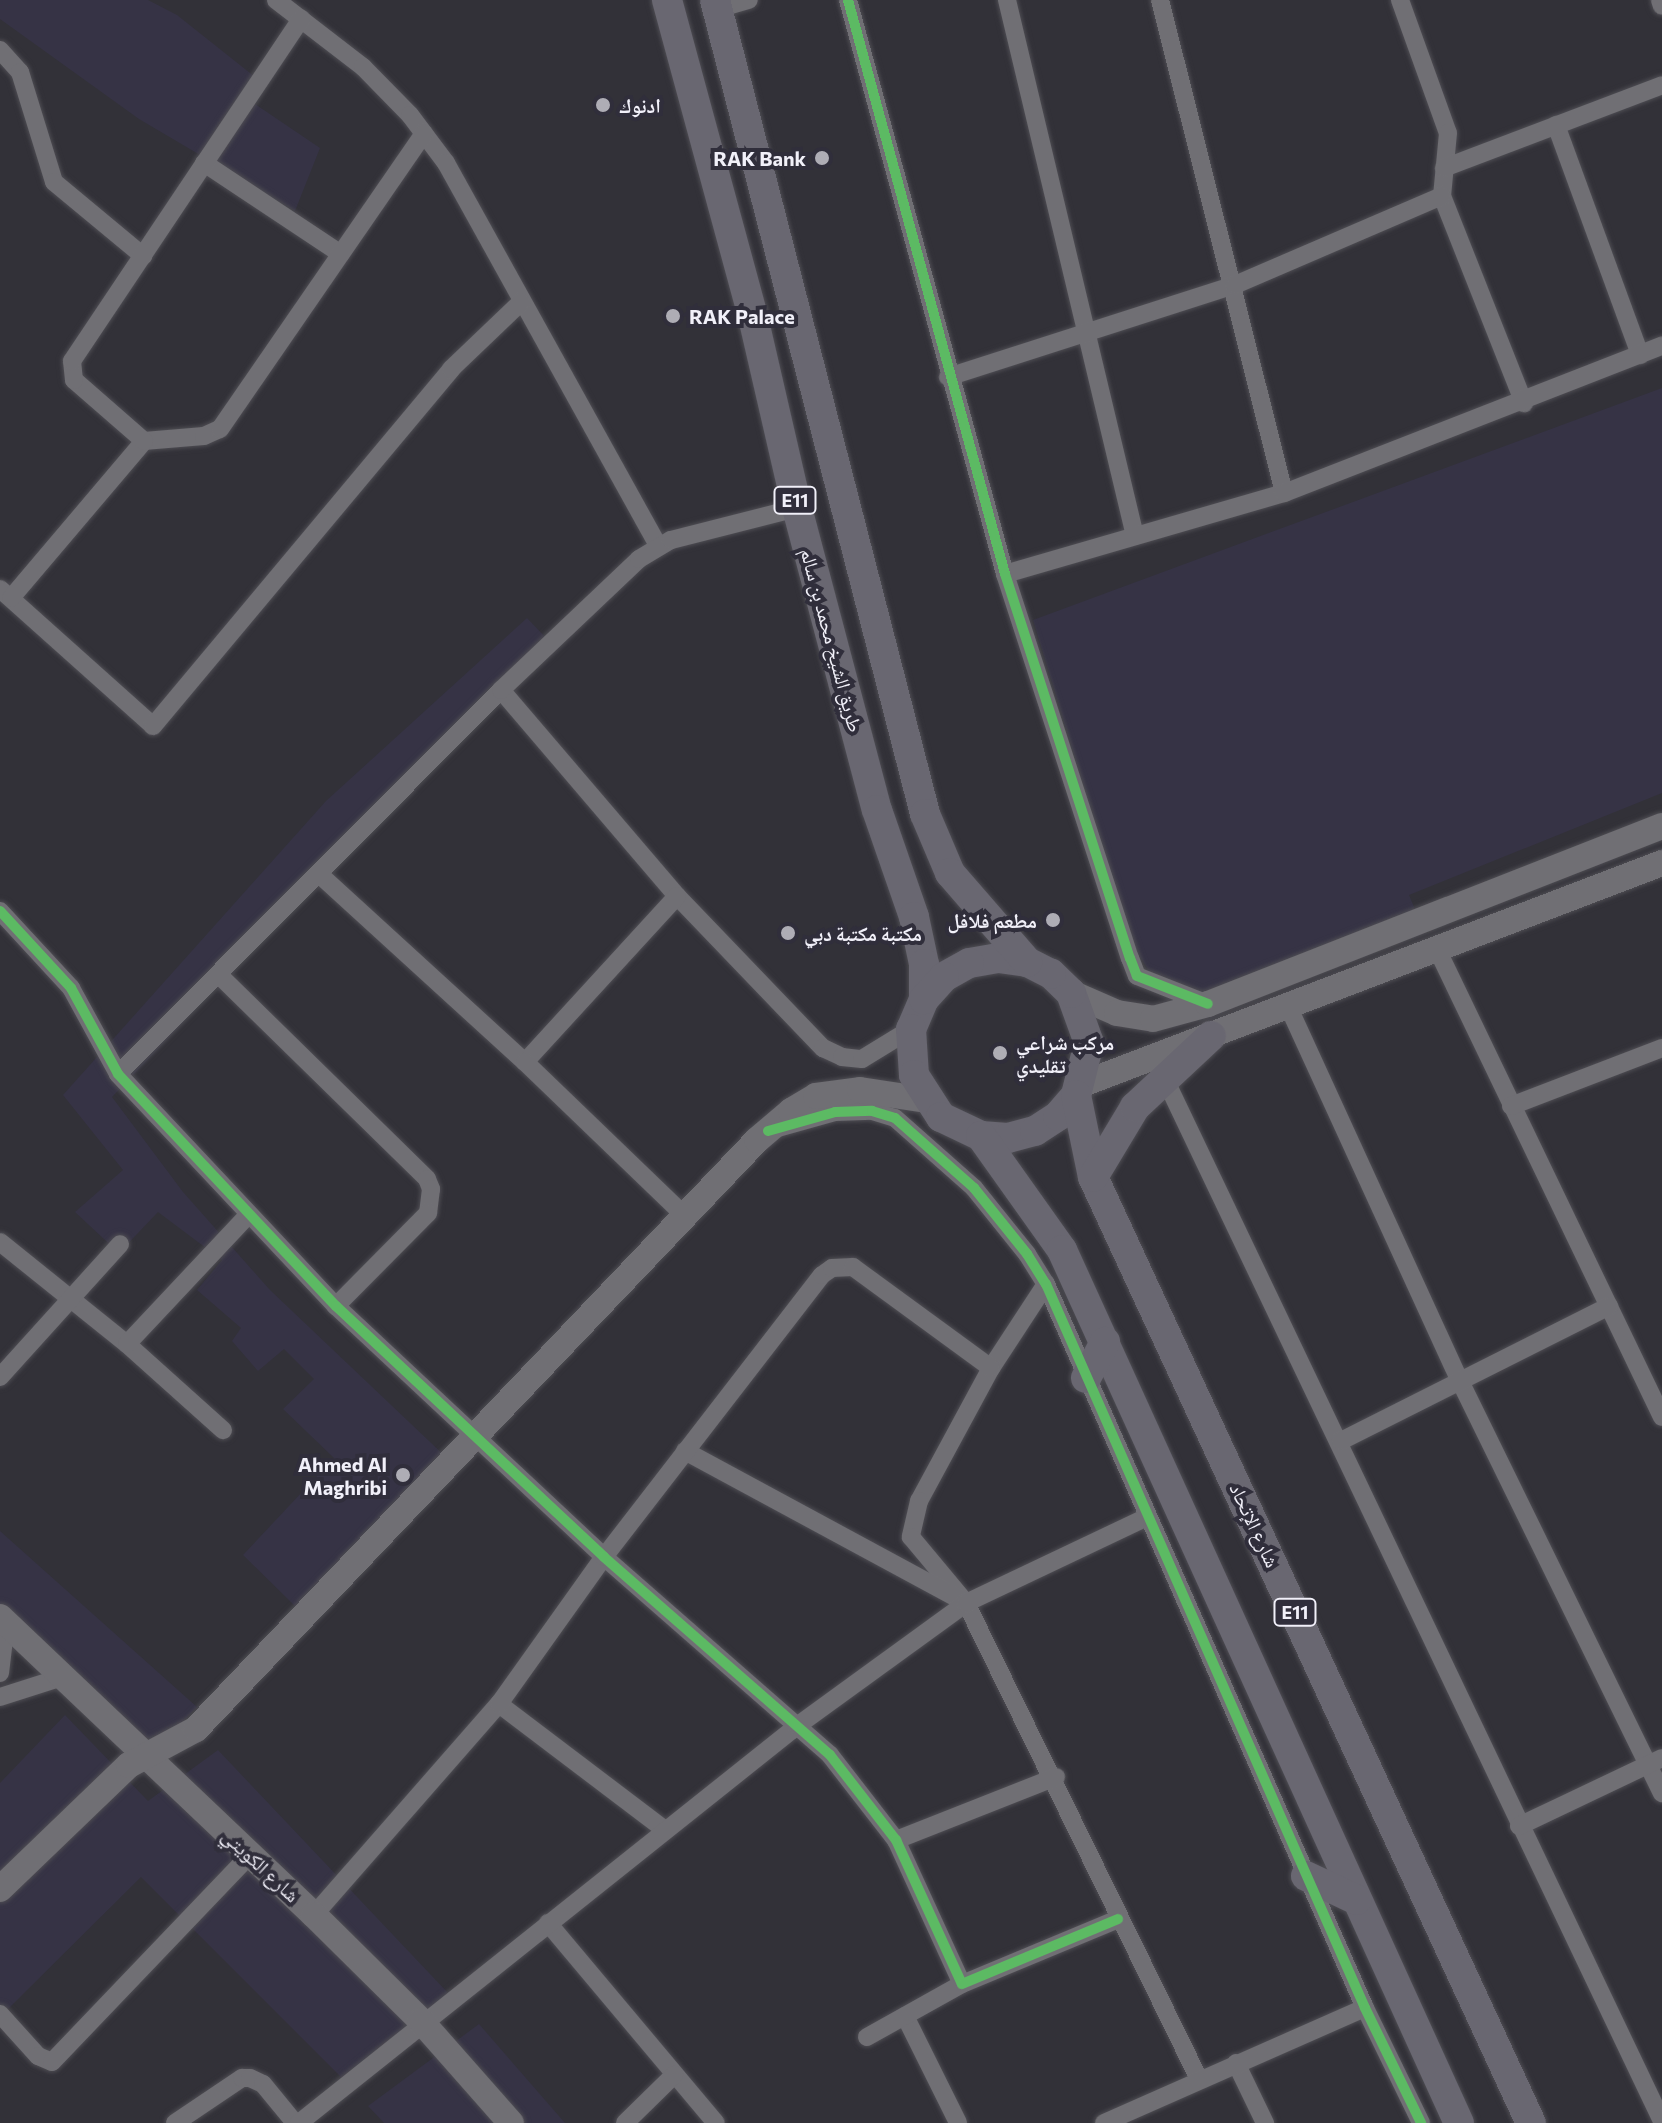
<!DOCTYPE html>
<meta charset="utf-8">
<style>
body{margin:0}
#map{position:relative;width:1662px;height:2123px;overflow:hidden;background:#323138;font-family:Commissioner,"Noto Naskh Arabic",sans-serif}
div>[style]{position:absolute}
.built>*{inset:0;background:#363345}
.roads{filter:drop-shadow(0 0 2px #4e4d53) drop-shadow(0 0 2px #4e4d53)}
.street>*{height:18px;margin:-9px;padding:0 9px;transform-origin:9px;border-radius:9px;background:#706f74}
.secondary>*{height:26px;margin:-13px;padding:0 13px;transform-origin:13px;border-radius:13px;background:#706f74}
.primary>*{height:30px;margin:-15px;padding:0 15px;transform-origin:15px;border-radius:15px;background:#696771}
.cycleway>*{height:10px;margin:-5px;padding:0 5px;transform-origin:5px;border-radius:5px;background:#5cba63}
.dots>*{width:22px;height:22px;translate:-50% -50%;box-sizing:border-box;border:4px solid #302e3b;border-radius:50%}
span{translate:-50% -50%;white-space:nowrap;text-align:center;line-height:1.15;-webkit-text-stroke:8px #302e3b;paint-order:stroke}
.shield-label span{padding:2px 6px;background:#302e3b;border:2px solid;border-radius:6px;-webkit-text-stroke-width:0}
.shield-label{font-size:18px;color:#f1f0f9;font-weight:700}
.poi-label{font-size:20px;color:#f1f0f9;font-weight:700}
.left{translate:0 -50%;text-align:left}
.right{translate:-100% -50%;text-align:right}
.street-label{font-size:20px;color:#f1f0f9}
</style>
<div id="map">
<div class="built">
<div style="clip-path:polygon(0 0,148px 0,177px 15px,260px 81px,255px 104px,320px 148px,295px 211px,139px 119px,0 19px)"></div>
<div style="clip-path:polygon(1662px 388px,1662px 793px,1409px 895px,1417px 914px,1204px 995px,1150px 973px,1131px 942px,1033px 620px)"></div>
<div style="clip-path:polygon(527px 618px,549px 641px,112px 1097px,183px 1192px,270px 1290px,448px 1459px,298px 1609px,243px 1555px,334px 1458px,283px 1409px,314px 1379px,284px 1349px,258px 1371px,232px 1341px,241px 1328px,197px 1290px,222px 1260px,158px 1212px,119px 1253px,75px 1212px,123px 1170px,63px 1095px,326px 801px)"></div>
<div style="clip-path:polygon(0 1531px,197px 1707px,160px 1745px,135px 1748px,0 1617px)"></div>
<div style="clip-path:polygon(65px 1715px,148px 1801px,218px 1750px,449px 1994px,346px 2082px,141px 1877px,0 2017px,0 1783px)"></div>
<div style="clip-path:polygon(479px 2024px,565px 2123px,384px 2123px,368px 2106px)"></div>
</div>
<div class="roads">
<div class="street">
<div style="left:276px;top:0;width:110px;rotate:37.6deg"></div>
<div style="left:363px;top:67px;width:67px;rotate:45.6deg"></div>
<div style="left:410px;top:115px;width:60px;rotate:53.1deg"></div>
<div style="left:446px;top:163px;width:438px;rotate:61deg"></div>
<div style="left:848px;top:0;width:595px;rotate:74.7deg"></div>
<div style="left:1005px;top:574px;width:404px;rotate:72deg"></div>
<div style="left:1130px;top:958px;width:19px;rotate:69deg"></div>
<div style="left:1137px;top:976px;width:76px;rotate:21.5deg"></div>
<div style="left:1007px;top:0;width:551px;rotate:76.57deg"></div>
<div style="left:1160px;top:0;width:508px;rotate:75.88deg"></div>
<div style="left:1400px;top:0;width:141px;rotate:70.2deg"></div>
<div style="left:1448px;top:133px;width:63px;rotate:95.4deg"></div>
<div style="left:1442px;top:196px;width:223px;rotate:68.4deg"></div>
<div style="left:1660px;top:0;width:6px;rotate:72deg"></div>
<div style="left:717px;top:9px;width:33px;rotate:-16deg"></div>
<div style="left:0;top:50px;width:30px;rotate:48deg"></div>
<div style="left:20px;top:72px;width:115px;rotate:72.8deg"></div>
<div style="left:54px;top:182px;width:116px;rotate:39.7deg"></div>
<div style="left:1556px;top:125px;width:245px;rotate:69.9deg"></div>
<div style="left:204px;top:163px;width:164px;rotate:33.6deg"></div>
<div style="left:1444px;top:168px;width:233px;rotate:-20.8deg"></div>
<div style="left:948px;top:377px;width:301px;rotate:-17.8deg"></div>
<div style="left:1235px;top:285px;width:225px;rotate:-23.3deg"></div>
<div style="left:144px;top:441px;width:60px;rotate:-4.8deg"></div>
<div style="left:204px;top:436px;width:17px;rotate:-24deg"></div>
<div style="left:220px;top:429px;width:359px;rotate:-55.4deg"></div>
<div style="left:1005px;top:574px;width:291px;rotate:-16.2deg"></div>
<div style="left:1284px;top:493px;width:406px;rotate:-21.3deg"></div>
<div style="left:0;top:589px;width:205px;rotate:41.8deg"></div>
<div style="left:153px;top:726px;width:465px;rotate:-50.1deg"></div>
<div style="left:451px;top:369px;width:97px;rotate:-43.7deg"></div>
<div style="left:11px;top:598px;width:206px;rotate:-49.7deg"></div>
<div style="left:144px;top:441px;width:93px;rotate:-138.9deg"></div>
<div style="left:74px;top:380px;width:19px;rotate:-96deg"></div>
<div style="left:72px;top:361px;width:412px;rotate:-56.2deg"></div>
<div style="left:501px;top:690px;width:271px;rotate:49.5deg"></div>
<div style="left:677px;top:896px;width:211px;rotate:46.2deg"></div>
<div style="left:823px;top:1048px;width:21px;rotate:25deg"></div>
<div style="left:842px;top:1057px;width:20px;rotate:6deg"></div>
<div style="left:862px;top:1059px;width:57px;rotate:-31.5deg"></div>
<div style="left:319px;top:874px;width:279px;rotate:42.4deg"></div>
<div style="left:525px;top:1062px;width:225px;rotate:-47.5deg"></div>
<div style="left:0;top:911px;width:105px;rotate:47.3deg"></div>
<div style="left:71px;top:988px;width:98px;rotate:61.3deg"></div>
<div style="left:118px;top:1074px;width:318px;rotate:46.8deg"></div>
<div style="left:336px;top:1306px;width:367px;rotate:43.1deg"></div>
<div style="left:604px;top:1557px;width:300px;rotate:41.2deg"></div>
<div style="left:830px;top:1755px;width:108px;rotate:52.2deg"></div>
<div style="left:896px;top:1840px;width:158px;rotate:65.4deg"></div>
<div style="left:962px;top:1984px;width:169px;rotate:-22.6deg"></div>
<div style="left:1437px;top:949px;width:519px;rotate:64.32deg"></div>
<div style="left:219px;top:975px;width:291px;rotate:44.4deg"></div>
<div style="left:427px;top:1179px;width:11px;rotate:68deg"></div>
<div style="left:431px;top:1189px;width:24px;rotate:97deg"></div>
<div style="left:428px;top:1213px;width:131px;rotate:134.7deg"></div>
<div style="left:1289px;top:1008px;width:410px;rotate:65.4deg"></div>
<div style="left:1460px;top:1381px;width:459px;rotate:63.9deg"></div>
<div style="left:525px;top:1062px;width:222px;rotate:43.9deg"></div>
<div style="left:118px;top:1074px;width:542px;rotate:-45.07deg"></div>
<div style="left:501px;top:690px;width:190px;rotate:-43.5deg"></div>
<div style="left:639px;top:559px;width:37px;rotate:-31deg"></div>
<div style="left:671px;top:540px;width:130px;rotate:-14.3deg"></div>
<div style="left:1164px;top:1077px;width:1157px;rotate:64.5deg"></div>
<div style="left:1511px;top:1106px;width:162px;rotate:-21deg"></div>
<div style="left:774px;top:1129px;width:63px;rotate:-15.6deg"></div>
<div style="left:835px;top:1112px;width:37px;rotate:-2deg"></div>
<div style="left:872px;top:1111px;width:24px;rotate:17deg"></div>
<div style="left:895px;top:1118px;width:106px;rotate:41.5deg"></div>
<div style="left:974px;top:1188px;width:85px;rotate:51.2deg"></div>
<div style="left:1027px;top:1254px;width:36px;rotate:58deg"></div>
<div style="left:1046px;top:1284px;width:791px;rotate:66.22deg"></div>
<div style="left:1365px;top:2008px;width:128px;rotate:64deg"></div>
<div style="left:0;top:1242px;width:163px;rotate:38.8deg"></div>
<div style="left:127px;top:1344px;width:129px;rotate:41.9deg"></div>
<div style="left:1046px;top:1284px;width:100px;rotate:123.2deg"></div>
<div style="left:991px;top:1368px;width:151px;rotate:118.4deg"></div>
<div style="left:919px;top:1501px;width:37px;rotate:103deg"></div>
<div style="left:911px;top:1537px;width:86px;rotate:50.2deg"></div>
<div style="left:966px;top:1603px;width:530px;rotate:63.92deg"></div>
<div style="left:127px;top:1344px;width:178px;rotate:-46.8deg"></div>
<div style="left:0;top:1377px;width:179px;rotate:-47.9deg"></div>
<div style="left:1341px;top:1441px;width:300px;rotate:-26.7deg"></div>
<div style="left:685px;top:1451px;width:309px;rotate:28.4deg"></div>
<div style="left:0;top:1673px;width:50px;rotate:-83.2deg"></div>
<div style="left:0;top:1697px;width:69px;rotate:-17.7deg"></div>
<div style="left:499px;top:1704px;width:208px;rotate:37.2deg"></div>
<div style="left:1519px;top:1826px;width:158px;rotate:-25.4deg"></div>
<div style="left:896px;top:1840px;width:172px;rotate:-21.5deg"></div>
<div style="left:314px;top:1915px;width:281px;rotate:-48.8deg"></div>
<div style="left:499px;top:1704px;width:181px;rotate:-54.5deg"></div>
<div style="left:604px;top:1557px;width:356px;rotate:-52.3deg"></div>
<div style="left:822px;top:1275px;width:12px;rotate:-35deg"></div>
<div style="left:832px;top:1268px;width:21px;rotate:-3deg"></div>
<div style="left:853px;top:1267px;width:171px;rotate:36.2deg"></div>
<div style="left:548px;top:1923px;width:261px;rotate:50deg"></div>
<div style="left:0;top:2014px;width:57px;rotate:47.9deg"></div>
<div style="left:38px;top:2056px;width:15px;rotate:23deg"></div>
<div style="left:52px;top:2062px;width:286px;rotate:-46.3deg"></div>
<div style="left:905px;top:2016px;width:119px;rotate:63.6deg"></div>
<div style="left:867px;top:2037px;width:109px;rotate:-29.2deg"></div>
<div style="left:1236px;top:2063px;width:67px;rotate:64.2deg"></div>
<div style="left:175px;top:2123px;width:81px;rotate:-33.9deg"></div>
<div style="left:242px;top:2078px;width:8px"></div>
<div style="left:250px;top:2078px;width:14px;rotate:25deg"></div>
<div style="left:263px;top:2084px;width:50px;rotate:50.6deg"></div>
<div style="left:299px;top:2123px;width:637px;rotate:-38.56deg"></div>
<div style="left:797px;top:1726px;width:209px;rotate:-36deg"></div>
<div style="left:966px;top:1603px;width:200px;rotate:-25.4deg"></div>
<div style="left:625px;top:2123px;width:69px;rotate:-44.4deg"></div>
<div style="left:1104px;top:2123px;width:285px;rotate:-23.8deg"></div>
</div>
<div class="secondary">
<div style="left:1071px;top:993px;width:50px;rotate:23.5deg"></div>
<div style="left:1117px;top:1013px;width:36px;rotate:9deg"></div>
<div style="left:1153px;top:1019px;width:57px;rotate:-15.3deg"></div>
<div style="left:1208px;top:1004px;width:488px;rotate:-21.4deg"></div>
<div style="left:1080px;top:1085px;width:623px;rotate:-20.88deg"></div>
<div style="left:0;top:1617px;width:433px;rotate:43.5deg"></div>
<div style="left:314px;top:1915px;width:151px;rotate:44.7deg"></div>
<div style="left:421px;top:2021px;width:136px;rotate:48.6deg"></div>
<div style="left:0;top:1889px;width:179px;rotate:-43.9deg"></div>
<div style="left:129px;top:1765px;width:76px;rotate:-28.2deg"></div>
<div style="left:196px;top:1729px;width:813px;rotate:-46.39deg"></div>
<div style="left:757px;top:1140px;width:45px;rotate:-40.5deg"></div>
<div style="left:791px;top:1111px;width:29px;rotate:-31deg"></div>
<div style="left:816px;top:1096px;width:44px;rotate:-7.8deg"></div>
<div style="left:860px;top:1090px;width:67px;rotate:8.6deg"></div>
</div>
<div class="primary">
<div style="left:667px;top:0;width:328px;rotate:74.8deg"></div>
<div style="left:753px;top:317px;width:196px;rotate:77deg"></div>
<div style="left:797px;top:508px;width:312px;rotate:75.2deg"></div>
<div style="left:877px;top:810px;width:113px;rotate:70.9deg"></div>
<div style="left:914px;top:917px;width:48px;rotate:78deg"></div>
<div style="left:924px;top:964px;width:35px;rotate:90deg"></div>
<div style="left:924px;top:999px;width:33px;rotate:113deg"></div>
<div style="left:911px;top:1029px;width:46px;rotate:86.3deg"></div>
<div style="left:914px;top:1075px;width:50px;rotate:57.3deg"></div>
<div style="left:941px;top:1117px;width:44px;rotate:25.4deg"></div>
<div style="left:981px;top:1136px;width:27px;rotate:4deg"></div>
<div style="left:1008px;top:1138px;width:28px;rotate:-15deg"></div>
<div style="left:1035px;top:1131px;width:27px;rotate:-33deg"></div>
<div style="left:1058px;top:1116px;width:28px;rotate:-49deg"></div>
<div style="left:1076px;top:1095px;width:54px;rotate:-76deg"></div>
<div style="left:1089px;top:1043px;width:53px;rotate:-109.8deg"></div>
<div style="left:1071px;top:993px;width:28px;rotate:-136deg"></div>
<div style="left:1051px;top:974px;width:27px;rotate:-153deg"></div>
<div style="left:1027px;top:962px;width:29px;rotate:-172deg"></div>
<div style="left:998px;top:958px;width:29px;rotate:170deg"></div>
<div style="left:969px;top:963px;width:29px;rotate:151deg"></div>
<div style="left:944px;top:977px;width:30px;rotate:132deg"></div>
<div style="left:715px;top:0;width:841px;rotate:75.53deg"></div>
<div style="left:925px;top:814px;width:64px;rotate:67deg"></div>
<div style="left:950px;top:873px;width:118px;rotate:49.1deg"></div>
<div style="left:1076px;top:1095px;width:84px;rotate:78.3deg"></div>
<div style="left:1093px;top:1177px;width:1042px;rotate:65.16deg"></div>
<div style="left:981px;top:1136px;width:140px;rotate:54.6deg"></div>
<div style="left:1062px;top:1250px;width:959px;rotate:65.55deg"></div>
<div style="left:1093px;top:1177px;width:82px;rotate:-59deg"></div>
<div style="left:1135px;top:1107px;width:104px;rotate:-43.1deg"></div>
<div style="left:1086px;top:1378px;width:41px;rotate:-62.2deg"></div>
<div style="left:1306px;top:1876px;width:56px;rotate:25.2deg"></div>
</div>
</div>
<div class="cycleway">
<div style="left:848px;top:0;width:595px;rotate:74.7deg"></div>
<div style="left:1005px;top:574px;width:404px;rotate:72deg"></div>
<div style="left:1130px;top:958px;width:19px;rotate:69deg"></div>
<div style="left:1137px;top:976px;width:76px;rotate:21.5deg"></div>
<div style="left:0;top:911px;width:105px;rotate:47.3deg"></div>
<div style="left:71px;top:988px;width:98px;rotate:61.3deg"></div>
<div style="left:118px;top:1074px;width:318px;rotate:46.8deg"></div>
<div style="left:336px;top:1306px;width:367px;rotate:43.1deg"></div>
<div style="left:604px;top:1557px;width:300px;rotate:41.2deg"></div>
<div style="left:830px;top:1755px;width:108px;rotate:52.2deg"></div>
<div style="left:896px;top:1840px;width:158px;rotate:65.4deg"></div>
<div style="left:962px;top:1984px;width:169px;rotate:-22.6deg"></div>
<div style="left:768px;top:1131px;width:70px;rotate:-15.8deg"></div>
<div style="left:835px;top:1112px;width:37px;rotate:-2deg"></div>
<div style="left:872px;top:1111px;width:24px;rotate:17deg"></div>
<div style="left:895px;top:1118px;width:106px;rotate:41.5deg"></div>
<div style="left:974px;top:1188px;width:85px;rotate:51.2deg"></div>
<div style="left:1027px;top:1254px;width:36px;rotate:58deg"></div>
<div style="left:1046px;top:1284px;width:791px;rotate:66.22deg"></div>
<div style="left:1365px;top:2008px;width:128px;rotate:64deg"></div>
</div>
<div class="dots">
<div style="left:603px;top:105px;background:#aeadb5"></div>
<div style="left:822px;top:158px;background:#aeadb5"></div>
<div style="left:673px;top:316px;background:#aeadb5"></div>
<div style="left:1053px;top:920px;background:#aeadb5"></div>
<div style="left:788px;top:933px;background:#aeadb5"></div>
<div style="left:1000px;top:1053px;background:#aeadb5"></div>
<div style="left:403px;top:1475px;background:#aeadb5"></div>
</div>
<div class="shield-label">
<span style="left:795px;top:500px">E11</span>
<span style="left:1295px;top:1612px">E11</span>
</div>
<div class="poi-label">
<span class="left" style="left:619px;top:105px">ادنوك</span>
<span class="right" style="left:806px;top:158px">RAK Bank</span>
<span class="left" style="left:689px;top:316px">RAK Palace</span>
<span class="right" style="left:1037px;top:920px">مطعم فلافل</span>
<span class="left" style="left:804px;top:933px">مكتبة مكتبة دبي</span>
<span class="left" style="left:1016px;top:1054px">مركب شراعي<br>تقليدي</span>
<span class="right" style="left:387px;top:1476px">Ahmed Al<br>Maghribi</span>
</div>
<div class="street-label">
<span style="left:832px;top:640px;rotate:75deg">طريق الشيخ محمد بن سالم</span>
<span style="left:1255px;top:1525px;rotate:65deg">شارع الإتحاد</span>
<span style="left:261px;top:1865px;rotate:43deg">شارع الكويتي</span>
</div>
</div>
